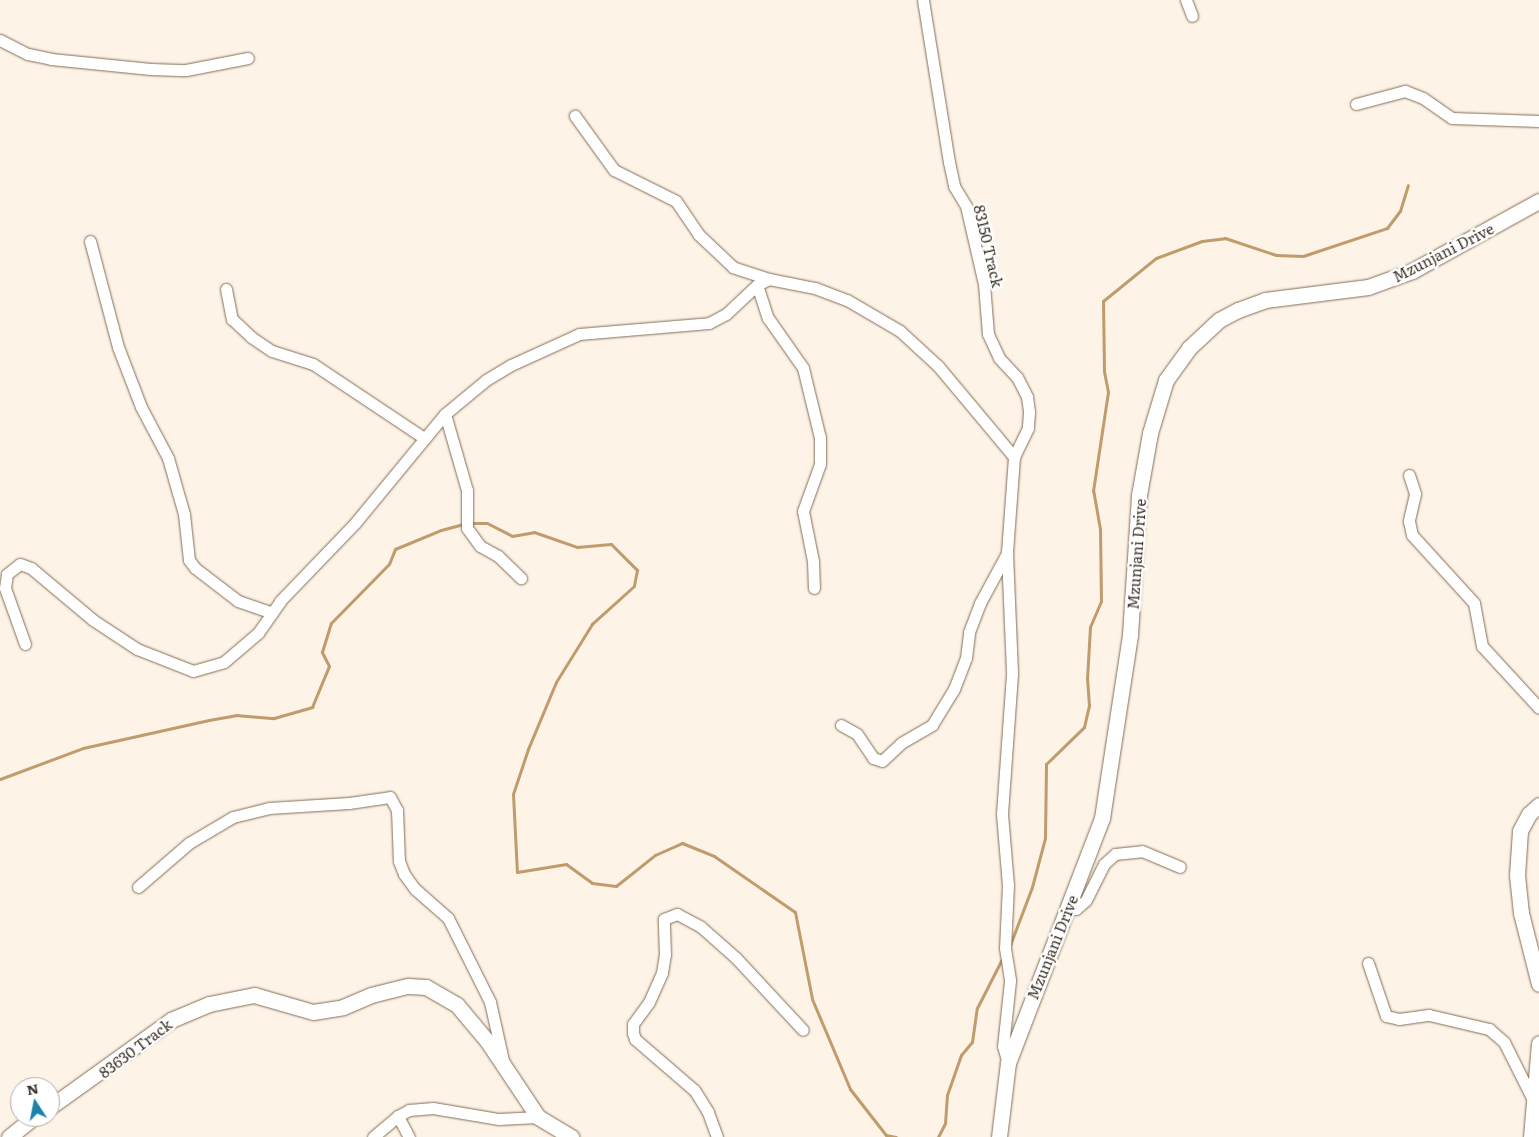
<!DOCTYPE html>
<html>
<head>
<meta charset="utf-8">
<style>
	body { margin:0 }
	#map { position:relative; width:1539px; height:1137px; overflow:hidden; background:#fdf3e7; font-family:Literata,serif }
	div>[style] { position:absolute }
	.stream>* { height:3px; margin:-1.5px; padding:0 1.5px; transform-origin:1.5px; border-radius:1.5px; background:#c09b6c }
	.roads { filter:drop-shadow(0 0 1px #826d53) drop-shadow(0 0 1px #826d53) }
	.street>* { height:11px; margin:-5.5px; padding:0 5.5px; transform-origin:5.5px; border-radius:5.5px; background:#fff }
	.secondary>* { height:15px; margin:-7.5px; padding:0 7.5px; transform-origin:7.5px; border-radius:7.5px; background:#fff }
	span { translate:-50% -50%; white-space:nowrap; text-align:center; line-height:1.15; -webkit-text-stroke:5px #fff; paint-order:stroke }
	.street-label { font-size:15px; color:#3c3227 }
	.north { position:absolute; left:10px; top:1077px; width:50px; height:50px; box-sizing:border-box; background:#fff; border:1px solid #b1ada9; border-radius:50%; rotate:349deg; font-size:14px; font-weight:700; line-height:20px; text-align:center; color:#3c3227 }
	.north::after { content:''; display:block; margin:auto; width:18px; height:22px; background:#1c83ad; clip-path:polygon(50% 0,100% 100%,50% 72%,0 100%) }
</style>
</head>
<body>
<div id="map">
	<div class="stream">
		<i style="left:0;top:779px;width:89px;rotate:-20.5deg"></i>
		<i style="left:83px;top:748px;width:129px;rotate:-12.5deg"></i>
		<i style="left:209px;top:720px;width:27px;rotate:-10deg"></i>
		<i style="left:236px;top:715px;width:38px;rotate:5deg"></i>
		<i style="left:274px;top:718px;width:40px;rotate:-16deg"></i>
		<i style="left:312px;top:707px;width:44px;rotate:-67.5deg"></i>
		<i style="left:329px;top:666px;width:16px;rotate:-117deg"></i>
		<i style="left:322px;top:652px;width:30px;rotate:-73deg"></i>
		<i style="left:331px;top:623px;width:83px;rotate:-45.5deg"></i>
		<i style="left:389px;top:564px;width:16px;rotate:-68deg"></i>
		<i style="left:395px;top:549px;width:50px;rotate:-22.4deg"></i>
		<i style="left:441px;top:530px;width:28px;rotate:-15deg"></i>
		<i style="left:468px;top:523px;width:19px"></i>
		<i style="left:487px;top:523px;width:28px;rotate:27deg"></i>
		<i style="left:512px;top:536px;width:22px;rotate:-10deg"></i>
		<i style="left:534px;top:532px;width:46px;rotate:19.2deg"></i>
		<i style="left:577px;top:547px;width:34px;rotate:-5deg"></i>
		<i style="left:611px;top:544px;width:37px;rotate:45deg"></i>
		<i style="left:637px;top:570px;width:16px;rotate:101deg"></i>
		<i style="left:634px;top:586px;width:57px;rotate:137.9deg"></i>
		<i style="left:592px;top:624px;width:68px;rotate:121.8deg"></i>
		<i style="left:556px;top:682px;width:73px;rotate:112.7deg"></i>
		<i style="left:528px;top:749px;width:47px;rotate:108.4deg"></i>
		<i style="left:513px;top:794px;width:78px;rotate:87.1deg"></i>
		<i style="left:517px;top:872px;width:50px;rotate:-9.3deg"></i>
		<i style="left:566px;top:864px;width:32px;rotate:36deg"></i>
		<i style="left:592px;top:883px;width:24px;rotate:7deg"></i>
		<i style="left:616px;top:886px;width:50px;rotate:-38.5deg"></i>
		<i style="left:655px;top:855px;width:30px;rotate:-24deg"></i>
		<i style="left:682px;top:843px;width:35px;rotate:22deg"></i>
		<i style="left:714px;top:856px;width:98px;rotate:34.7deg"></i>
		<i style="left:795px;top:912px;width:89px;rotate:78.9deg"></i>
		<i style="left:812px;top:999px;width:98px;rotate:67.1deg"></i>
		<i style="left:850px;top:1089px;width:58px;rotate:52deg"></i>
		<i style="left:886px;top:1135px;width:10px;rotate:11deg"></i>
		<i style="left:1010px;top:945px;width:62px;rotate:-69.2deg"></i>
		<i style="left:1032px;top:887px;width:51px;rotate:-75.1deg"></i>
		<i style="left:1045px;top:838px;width:74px;rotate:-89.2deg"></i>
		<i style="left:1046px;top:764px;width:53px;rotate:-44.2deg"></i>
		<i style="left:1084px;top:727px;width:22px;rotate:-77deg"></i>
		<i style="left:1089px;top:706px;width:27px;rotate:-94deg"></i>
		<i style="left:1087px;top:679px;width:52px;rotate:-86.7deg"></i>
		<i style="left:1090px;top:627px;width:28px;rotate:-67deg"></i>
		<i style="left:1101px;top:601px;width:72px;rotate:-90.8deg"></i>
		<i style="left:1100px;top:529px;width:39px;rotate:-100deg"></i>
		<i style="left:1093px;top:491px;width:100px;rotate:-81.4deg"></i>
		<i style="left:1108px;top:392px;width:21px;rotate:-101deg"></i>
		<i style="left:1104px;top:371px;width:70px;rotate:-90.8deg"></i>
		<i style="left:1103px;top:301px;width:68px;rotate:-39.1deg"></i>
		<i style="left:1156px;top:258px;width:49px;rotate:-20.3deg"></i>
		<i style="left:1202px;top:241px;width:23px;rotate:-7deg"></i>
		<i style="left:1225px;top:238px;width:54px;rotate:18.4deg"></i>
		<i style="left:1276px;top:255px;width:27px;rotate:2deg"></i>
		<i style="left:1303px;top:256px;width:89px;rotate:-18.4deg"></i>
		<i style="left:1387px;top:228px;width:21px;rotate:-53deg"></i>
		<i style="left:1400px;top:211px;width:27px;rotate:-73deg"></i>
		<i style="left:938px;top:1137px;width:16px;rotate:-63deg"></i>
		<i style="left:945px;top:1123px;width:28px;rotate:-86deg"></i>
		<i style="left:947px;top:1095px;width:42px;rotate:-70.7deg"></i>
		<i style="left:961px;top:1055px;width:17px;rotate:-50deg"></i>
		<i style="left:972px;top:1042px;width:34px;rotate:-82deg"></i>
		<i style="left:977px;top:1008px;width:57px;rotate:-63deg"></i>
	</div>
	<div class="roads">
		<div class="street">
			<i style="left:923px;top:0;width:164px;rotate:80.9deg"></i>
			<i style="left:949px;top:162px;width:25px;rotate:78deg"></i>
			<i style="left:954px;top:186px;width:23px;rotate:59deg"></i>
			<i style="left:966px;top:206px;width:80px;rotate:77deg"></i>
			<i style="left:984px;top:284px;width:50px;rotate:85.4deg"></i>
			<i style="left:988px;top:334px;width:26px;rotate:65deg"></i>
			<i style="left:999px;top:358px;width:26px;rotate:47deg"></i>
			<i style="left:1017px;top:377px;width:22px;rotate:63deg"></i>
			<i style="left:1027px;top:397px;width:15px;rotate:82deg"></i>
			<i style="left:1029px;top:412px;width:16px;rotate:94deg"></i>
			<i style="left:1028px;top:428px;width:32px;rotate:116deg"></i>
			<i style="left:1014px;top:457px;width:96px;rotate:94.2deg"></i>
			<i style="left:1007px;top:553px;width:121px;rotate:87.6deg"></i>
			<i style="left:1012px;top:674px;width:140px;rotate:94.1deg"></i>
			<i style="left:1002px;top:814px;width:71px;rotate:85.2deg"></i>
			<i style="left:1008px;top:885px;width:63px;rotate:92.7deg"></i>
			<i style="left:1005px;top:948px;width:33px;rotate:81deg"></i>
			<i style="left:1010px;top:981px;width:65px;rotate:96.1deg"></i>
			<i style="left:1003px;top:1046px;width:18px;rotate:74deg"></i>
			<i style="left:1186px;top:0;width:17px;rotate:69deg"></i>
			<i style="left:0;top:40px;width:31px;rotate:27deg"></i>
			<i style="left:28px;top:54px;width:24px;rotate:12deg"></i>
			<i style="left:51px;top:59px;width:100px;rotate:5.7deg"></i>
			<i style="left:151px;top:69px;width:35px;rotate:2deg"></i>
			<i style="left:186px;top:70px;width:63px;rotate:-11deg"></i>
			<i style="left:1356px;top:104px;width:51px;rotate:-14.9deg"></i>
			<i style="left:1405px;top:91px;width:19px;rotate:21deg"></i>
			<i style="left:1423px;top:98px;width:35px;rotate:35deg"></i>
			<i style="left:1452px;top:118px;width:87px;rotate:2deg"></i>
			<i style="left:90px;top:241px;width:110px;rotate:75.2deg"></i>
			<i style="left:118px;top:347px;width:64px;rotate:69deg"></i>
			<i style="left:141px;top:407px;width:58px;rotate:62.1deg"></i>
			<i style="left:168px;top:458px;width:58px;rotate:74.1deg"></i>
			<i style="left:184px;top:514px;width:46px;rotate:83.8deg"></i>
			<i style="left:189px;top:560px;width:10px;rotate:53deg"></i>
			<i style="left:195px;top:568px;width:54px;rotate:37.5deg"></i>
			<i style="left:238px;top:601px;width:36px;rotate:19deg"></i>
			<i style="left:769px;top:279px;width:47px;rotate:11.1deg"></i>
			<i style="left:815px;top:288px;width:34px;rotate:21deg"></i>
			<i style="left:847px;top:300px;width:61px;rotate:30.3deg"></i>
			<i style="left:900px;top:331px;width:52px;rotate:42.6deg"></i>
			<i style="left:938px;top:366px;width:119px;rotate:50.1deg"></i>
			<i style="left:757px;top:285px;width:35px;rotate:72deg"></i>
			<i style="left:768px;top:318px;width:61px;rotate:55deg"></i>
			<i style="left:803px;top:368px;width:72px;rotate:76.3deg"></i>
			<i style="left:820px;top:438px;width:26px;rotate:90deg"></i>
			<i style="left:820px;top:464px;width:50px;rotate:109.9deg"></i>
			<i style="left:803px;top:511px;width:51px;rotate:78.7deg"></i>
			<i style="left:813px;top:561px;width:27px;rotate:88deg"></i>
			<i style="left:226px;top:289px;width:31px;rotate:79deg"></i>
			<i style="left:232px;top:319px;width:26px;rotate:43deg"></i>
			<i style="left:251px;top:337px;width:25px;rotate:34deg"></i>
			<i style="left:272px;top:351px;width:43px;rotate:17.6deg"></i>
			<i style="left:313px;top:364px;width:133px;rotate:33.7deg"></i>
			<i style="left:445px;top:414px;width:79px;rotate:73.9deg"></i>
			<i style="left:467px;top:490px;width:38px;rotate:90deg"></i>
			<i style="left:467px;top:528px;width:22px;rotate:54deg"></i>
			<i style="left:480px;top:546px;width:21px;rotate:29deg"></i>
			<i style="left:498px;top:556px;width:32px;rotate:44deg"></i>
			<i style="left:1409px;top:475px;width:20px;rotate:72deg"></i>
			<i style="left:1415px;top:494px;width:28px;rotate:103deg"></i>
			<i style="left:1409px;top:521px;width:14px;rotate:78deg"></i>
			<i style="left:1412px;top:535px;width:92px;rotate:47.6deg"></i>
			<i style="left:1474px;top:603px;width:44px;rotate:79.5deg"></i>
			<i style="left:1482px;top:646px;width:84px;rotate:47.4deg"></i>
			<i style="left:25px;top:644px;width:59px;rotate:-109.7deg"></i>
			<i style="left:5px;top:588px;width:14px;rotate:-82deg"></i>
			<i style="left:7px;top:574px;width:16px;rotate:-38deg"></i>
			<i style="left:20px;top:564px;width:12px;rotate:20deg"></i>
			<i style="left:31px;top:568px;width:81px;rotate:40deg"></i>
			<i style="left:93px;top:620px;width:53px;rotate:33.4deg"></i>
			<i style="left:137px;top:649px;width:60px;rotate:21.4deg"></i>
			<i style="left:193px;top:671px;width:32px;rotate:-16deg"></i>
			<i style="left:224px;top:662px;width:45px;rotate:-40.5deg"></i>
			<i style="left:258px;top:633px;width:39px;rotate:-55deg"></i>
			<i style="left:280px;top:601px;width:108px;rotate:-46.1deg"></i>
			<i style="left:355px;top:523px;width:141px;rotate:-50.5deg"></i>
			<i style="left:445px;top:414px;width:53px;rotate:-39.7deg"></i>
			<i style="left:486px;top:380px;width:29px;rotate:-31deg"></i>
			<i style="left:511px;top:365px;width:75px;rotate:-24.5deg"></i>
			<i style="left:579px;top:334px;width:130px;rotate:-4.8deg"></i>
			<i style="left:709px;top:323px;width:19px;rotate:-28deg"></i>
			<i style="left:726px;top:314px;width:42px;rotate:-43.1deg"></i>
			<i style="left:757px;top:285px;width:13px;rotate:-27deg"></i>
			<i style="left:769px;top:279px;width:38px;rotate:-162deg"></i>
			<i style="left:733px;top:267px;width:47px;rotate:-136.7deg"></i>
			<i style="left:699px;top:235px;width:41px;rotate:-124.1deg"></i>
			<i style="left:676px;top:201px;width:69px;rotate:-153.4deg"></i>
			<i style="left:614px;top:170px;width:67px;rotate:-125.8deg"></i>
			<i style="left:841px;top:725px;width:18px;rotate:29deg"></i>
			<i style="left:857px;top:734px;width:29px;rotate:56deg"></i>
			<i style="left:873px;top:758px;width:9px;rotate:18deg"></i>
			<i style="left:882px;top:761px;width:26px;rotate:-43deg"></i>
			<i style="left:901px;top:743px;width:36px;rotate:-30deg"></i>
			<i style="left:932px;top:725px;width:42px;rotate:-58.6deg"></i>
			<i style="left:954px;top:689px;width:33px;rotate:-69deg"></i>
			<i style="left:966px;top:658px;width:26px;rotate:-83deg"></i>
			<i style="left:969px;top:632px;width:31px;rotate:-69deg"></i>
			<i style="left:980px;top:603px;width:57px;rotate:-61.6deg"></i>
			<i style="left:138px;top:887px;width:67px;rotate:-40.8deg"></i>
			<i style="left:189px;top:843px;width:51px;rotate:-30.6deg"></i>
			<i style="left:233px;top:817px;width:37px;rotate:-14deg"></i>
			<i style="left:269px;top:808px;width:80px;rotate:-3.6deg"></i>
			<i style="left:349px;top:803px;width:41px;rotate:-8.3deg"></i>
			<i style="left:390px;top:797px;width:15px;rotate:62deg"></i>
			<i style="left:397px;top:810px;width:51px;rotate:87.8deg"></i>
			<i style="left:399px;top:861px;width:14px;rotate:69deg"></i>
			<i style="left:404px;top:874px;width:19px;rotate:54deg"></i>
			<i style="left:415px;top:889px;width:44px;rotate:41.3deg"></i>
			<i style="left:448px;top:918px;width:94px;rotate:63.4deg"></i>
			<i style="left:490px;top:1002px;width:59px;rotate:77.4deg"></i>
			<i style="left:1068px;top:907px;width:8px;rotate:14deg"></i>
			<i style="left:1076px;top:909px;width:13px;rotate:-42deg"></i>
			<i style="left:1086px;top:900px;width:40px;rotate:-63.4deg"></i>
			<i style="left:1104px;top:864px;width:15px;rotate:-42deg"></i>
			<i style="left:1115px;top:854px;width:27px;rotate:-6deg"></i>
			<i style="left:1142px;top:851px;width:41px;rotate:22.8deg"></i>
			<i style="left:1368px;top:963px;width:56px;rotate:71.2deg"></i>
			<i style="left:1386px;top:1016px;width:13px;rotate:13deg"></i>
			<i style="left:1399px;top:1019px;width:30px;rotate:-8deg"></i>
			<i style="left:1429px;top:1015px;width:62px;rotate:13.1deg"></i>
			<i style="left:1489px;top:1029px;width:20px;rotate:41deg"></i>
			<i style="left:1504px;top:1042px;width:67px;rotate:63.4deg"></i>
			<i style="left:373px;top:1137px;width:33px;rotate:-40deg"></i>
			<i style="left:409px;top:1137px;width:24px;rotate:-118deg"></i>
			<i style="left:398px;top:1116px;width:13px;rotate:-29deg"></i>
			<i style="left:409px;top:1110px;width:24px;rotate:-5deg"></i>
			<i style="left:433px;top:1108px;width:67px;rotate:9.5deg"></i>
			<i style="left:499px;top:1119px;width:39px;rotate:-3deg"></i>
			<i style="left:717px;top:1137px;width:27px;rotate:-110deg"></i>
			<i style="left:708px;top:1112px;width:26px;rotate:-122deg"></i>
			<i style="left:694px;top:1090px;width:78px;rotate:-139.2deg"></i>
			<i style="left:635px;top:1039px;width:6px;rotate:-108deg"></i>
			<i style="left:633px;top:1033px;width:9px;rotate:-90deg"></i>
			<i style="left:633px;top:1024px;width:27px;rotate:-54deg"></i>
			<i style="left:649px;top:1002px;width:32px;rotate:-66deg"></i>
			<i style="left:662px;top:973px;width:18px;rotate:-81deg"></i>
			<i style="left:665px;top:955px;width:36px;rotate:-92deg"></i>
			<i style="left:664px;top:919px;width:14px;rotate:-21deg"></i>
			<i style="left:677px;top:914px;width:27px;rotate:28deg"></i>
			<i style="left:701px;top:927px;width:47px;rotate:41.5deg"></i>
			<i style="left:736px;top:958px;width:98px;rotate:47.1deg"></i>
		</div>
		<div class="secondary">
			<i style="left:1539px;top:805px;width:13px;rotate:138deg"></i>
			<i style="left:1529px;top:814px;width:19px;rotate:118deg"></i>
			<i style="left:1520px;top:831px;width:44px;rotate:93.9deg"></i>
			<i style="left:1517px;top:875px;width:38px;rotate:84deg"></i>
			<i style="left:1521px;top:913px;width:73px;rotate:75.8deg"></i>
			<i style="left:50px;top:1107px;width:149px;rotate:-35.7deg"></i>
			<i style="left:171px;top:1020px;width:41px;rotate:-22.8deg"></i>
			<i style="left:209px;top:1004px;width:46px;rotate:-11.3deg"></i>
			<i style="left:254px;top:995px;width:61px;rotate:16.1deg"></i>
			<i style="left:313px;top:1012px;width:30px;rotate:-9deg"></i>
			<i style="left:343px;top:1007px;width:30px;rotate:-23deg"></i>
			<i style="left:371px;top:995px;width:38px;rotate:-14deg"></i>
			<i style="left:408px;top:986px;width:18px;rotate:3deg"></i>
			<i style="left:426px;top:987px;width:36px;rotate:30deg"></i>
			<i style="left:457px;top:1005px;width:48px;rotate:50deg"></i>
			<i style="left:488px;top:1042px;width:90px;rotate:56.3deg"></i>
			<i style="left:538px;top:1117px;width:39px;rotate:31deg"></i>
			<i style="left:9px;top:1137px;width:32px;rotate:-39deg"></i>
			<i style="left:999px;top:1137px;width:75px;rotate:-83.1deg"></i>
			<i style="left:1008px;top:1063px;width:262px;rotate:-69deg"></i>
			<i style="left:1102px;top:818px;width:185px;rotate:-81.3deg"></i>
			<i style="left:1130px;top:635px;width:140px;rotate:-86.3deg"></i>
			<i style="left:1139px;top:495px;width:63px;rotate:-79.9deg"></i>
			<i style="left:1150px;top:433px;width:55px;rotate:-73.2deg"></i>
			<i style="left:1166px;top:380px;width:39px;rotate:-54deg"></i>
			<i style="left:1189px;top:348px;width:41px;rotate:-43deg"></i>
			<i style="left:1219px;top:320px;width:21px;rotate:-28deg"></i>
			<i style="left:1238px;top:310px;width:29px;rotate:-20deg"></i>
			<i style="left:1265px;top:300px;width:104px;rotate:-7.2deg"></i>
			<i style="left:1368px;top:287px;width:47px;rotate:-20deg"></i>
			<i style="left:1412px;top:271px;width:145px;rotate:-28.9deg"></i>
			<i style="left:1531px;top:1137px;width:94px;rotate:-85.1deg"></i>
		</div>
	</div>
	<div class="street-label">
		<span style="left:989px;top:246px;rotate:77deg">83150 Track</span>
		<span style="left:1443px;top:252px;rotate:-27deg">Mzunjani Drive</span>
		<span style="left:1136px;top:554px;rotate:-86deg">Mzunjani Drive</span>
		<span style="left:1052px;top:947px;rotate:-68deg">Mzunjani Drive</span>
		<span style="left:135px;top:1048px;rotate:-37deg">83630 Track</span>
	</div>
	<div class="north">N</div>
</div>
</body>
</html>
